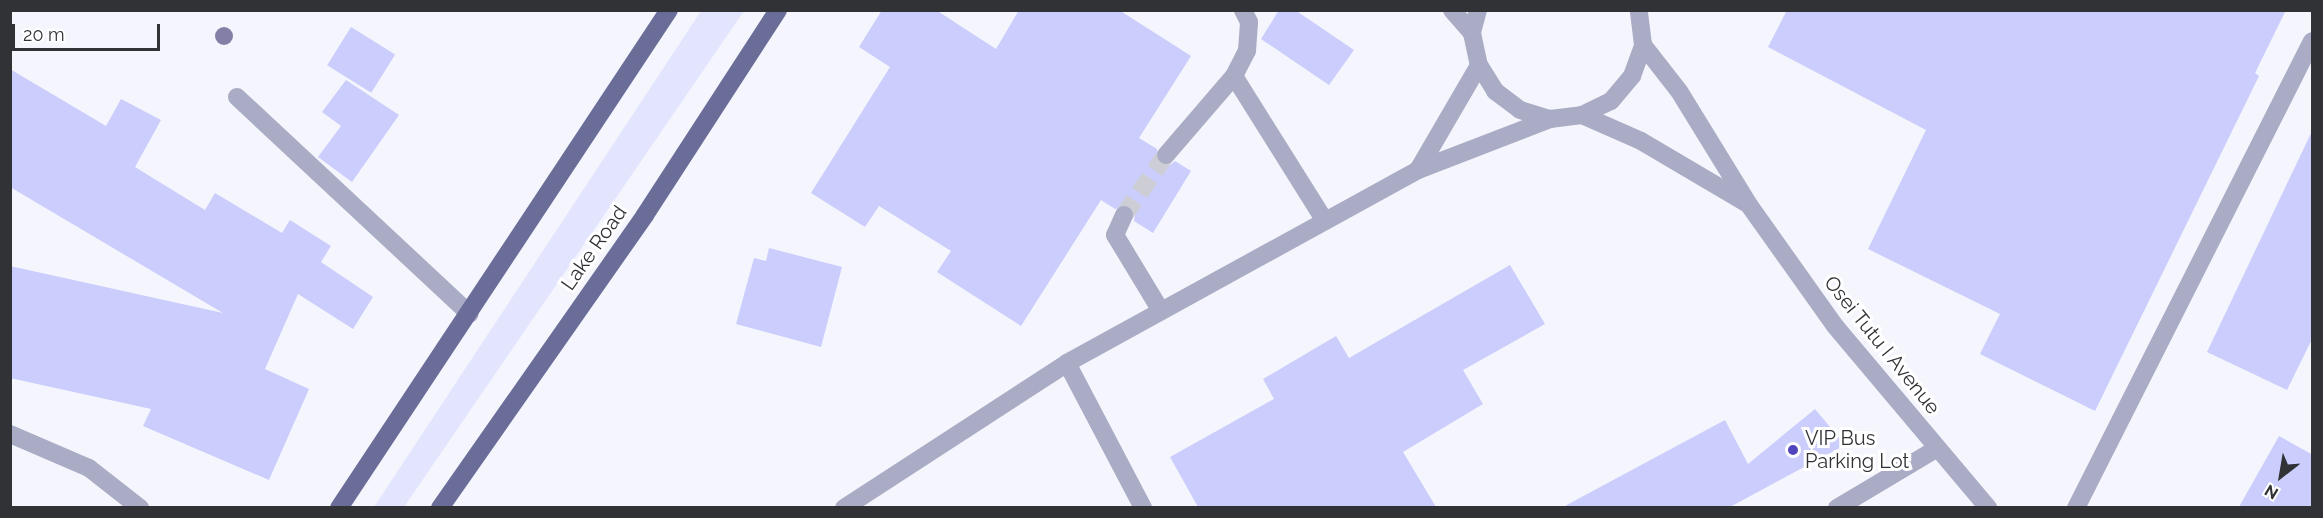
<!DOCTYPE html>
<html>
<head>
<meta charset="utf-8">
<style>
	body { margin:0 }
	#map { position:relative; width:2323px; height:518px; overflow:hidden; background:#f4f5fd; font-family:Raleway,sans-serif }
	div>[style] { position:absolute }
	.green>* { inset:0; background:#e3e5fe }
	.building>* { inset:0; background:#cbcefc; transform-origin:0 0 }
	.minor-tunnel>* { height:18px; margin-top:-9px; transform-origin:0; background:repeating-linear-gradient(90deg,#cdced5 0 18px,transparent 0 27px) }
	.minor>* { height:18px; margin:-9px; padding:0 9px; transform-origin:9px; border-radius:9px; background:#aaacc5 }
	.major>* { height:18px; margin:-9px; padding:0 9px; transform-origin:9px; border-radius:9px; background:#6b6d99 }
	.trees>* { width:18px; height:18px; margin:-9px; border-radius:50%; background:#837fa7 }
	.dots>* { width:16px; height:16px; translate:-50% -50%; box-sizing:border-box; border:3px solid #fff; border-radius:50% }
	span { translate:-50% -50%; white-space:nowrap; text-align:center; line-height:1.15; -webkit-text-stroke:6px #fff; paint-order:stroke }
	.street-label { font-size:20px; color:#313236 }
	.poi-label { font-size:20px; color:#313236 }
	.left { translate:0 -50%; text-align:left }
	.frame { position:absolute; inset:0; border:12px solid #313236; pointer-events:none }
	.north { position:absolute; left:2251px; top:446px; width:60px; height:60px; -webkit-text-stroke:4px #fff; paint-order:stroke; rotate:211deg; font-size:16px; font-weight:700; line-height:24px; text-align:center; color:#313236 }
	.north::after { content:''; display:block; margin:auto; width:21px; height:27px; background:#313236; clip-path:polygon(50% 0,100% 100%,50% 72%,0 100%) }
	.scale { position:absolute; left:12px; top:24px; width:148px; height:27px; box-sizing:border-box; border:3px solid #313236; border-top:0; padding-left:8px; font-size:18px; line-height:21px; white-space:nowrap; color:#313236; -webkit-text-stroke:4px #fff; paint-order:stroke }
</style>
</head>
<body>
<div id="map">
	<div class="green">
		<i style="clip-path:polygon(701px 11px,744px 11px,404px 507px,374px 507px)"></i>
	</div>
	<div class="building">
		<i style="clip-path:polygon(882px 10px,936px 10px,996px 49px,1019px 10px,1119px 10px,1191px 56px,1139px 138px,1157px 149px,1159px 164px,1169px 166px,1175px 161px,1191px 171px,1153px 233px,1134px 221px,1135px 213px,1129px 205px,1115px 209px,1101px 200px,1021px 326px,937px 272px,951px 251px,879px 206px,865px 227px,811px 193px,890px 67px,859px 47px)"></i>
		<i style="clip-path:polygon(1279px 10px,1295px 10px,1354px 50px,1329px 85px,1261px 39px)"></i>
		<i style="clip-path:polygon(1787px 10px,2286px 10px,2255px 73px,2259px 76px,2095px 411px,1980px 354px,2000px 314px,1868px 249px,1926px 130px,1768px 47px)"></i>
		<i style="left:351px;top:27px;width:52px;height:45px;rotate:32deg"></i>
		<i style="clip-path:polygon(10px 69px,106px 126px,121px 99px,161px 120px,135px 167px,205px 210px,215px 193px,282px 233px,290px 220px,331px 246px,321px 262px,373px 297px,353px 329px,298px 294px,265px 369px,309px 389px,269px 480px,143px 426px,151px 409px,10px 378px,10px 266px,223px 313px,10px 187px)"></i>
		<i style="clip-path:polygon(346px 80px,399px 115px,352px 182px,318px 157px,341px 126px,322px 112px)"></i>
		<i style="clip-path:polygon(2313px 129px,2313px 337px,2287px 390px,2207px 352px)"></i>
		<i style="clip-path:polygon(769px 248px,842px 267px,821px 347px,736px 324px,754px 258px,766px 261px)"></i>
		<i style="clip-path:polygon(1510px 265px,1545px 324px,1463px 370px,1483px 404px,1403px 452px,1436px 507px,1198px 507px,1170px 457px,1274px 399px,1263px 379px,1336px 336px,1349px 358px)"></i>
		<i style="clip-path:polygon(1815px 409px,1845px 445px,1730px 507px,1563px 507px,1725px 420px,1748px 464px)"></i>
		<i style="clip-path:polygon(2279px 436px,2313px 455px,2313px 507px,2239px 507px)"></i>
	</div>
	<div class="minor-tunnel">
		<i style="left:1124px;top:215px;width:73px;rotate:-55deg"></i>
	</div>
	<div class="minor">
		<i style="left:1452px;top:10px;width:30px;rotate:49deg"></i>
		<i style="left:1478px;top:10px;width:24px;rotate:105deg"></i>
		<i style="left:1472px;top:33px;width:33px;rotate:78deg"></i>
		<i style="left:1479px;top:65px;width:31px;rotate:58deg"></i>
		<i style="left:1495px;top:91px;width:31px;rotate:37deg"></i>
		<i style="left:1520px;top:110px;width:31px;rotate:17deg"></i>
		<i style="left:1550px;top:119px;width:32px;rotate:-7deg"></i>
		<i style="left:1582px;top:115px;width:32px;rotate:-26deg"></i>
		<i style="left:1611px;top:101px;width:33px;rotate:-50deg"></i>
		<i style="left:1632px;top:76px;width:33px;rotate:-70deg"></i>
		<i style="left:1643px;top:45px;width:35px;rotate:-97deg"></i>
		<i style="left:1643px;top:45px;width:58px;rotate:52deg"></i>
		<i style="left:1679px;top:91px;width:134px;rotate:58.4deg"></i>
		<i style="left:1749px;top:205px;width:148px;rotate:54.6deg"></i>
		<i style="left:1835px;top:326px;width:238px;rotate:49.9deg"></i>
		<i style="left:1234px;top:76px;width:171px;rotate:57.9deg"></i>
		<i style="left:237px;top:97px;width:318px;rotate:43deg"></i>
		<i style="left:1582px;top:115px;width:64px;rotate:23.8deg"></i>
		<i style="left:1641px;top:141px;width:124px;rotate:30.5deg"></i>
		<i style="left:1166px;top:155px;width:104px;rotate:-49.3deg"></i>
		<i style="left:1234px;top:76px;width:28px;rotate:-63deg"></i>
		<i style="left:1247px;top:51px;width:29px;rotate:-86deg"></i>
		<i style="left:1249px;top:22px;width:13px;rotate:-117deg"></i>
		<i style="left:1418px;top:170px;width:121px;rotate:-59.8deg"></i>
		<i style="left:1124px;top:215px;width:22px;rotate:114deg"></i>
		<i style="left:1115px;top:235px;width:89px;rotate:58.8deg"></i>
		<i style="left:1067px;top:363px;width:164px;rotate:62.3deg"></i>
		<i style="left:10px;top:434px;width:86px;rotate:23.3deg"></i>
		<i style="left:89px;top:468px;width:65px;rotate:38.1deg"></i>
		<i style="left:844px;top:508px;width:266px;rotate:-33deg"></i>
		<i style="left:1067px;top:363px;width:401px;rotate:-28.8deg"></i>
		<i style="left:1418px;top:170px;width:142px;rotate:-21.1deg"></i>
		<i style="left:1837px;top:508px;width:115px;rotate:-30.8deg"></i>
		<i style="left:2076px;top:508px;width:523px;rotate:-63.19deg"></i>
	</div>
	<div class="major">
		<i style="left:339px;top:508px;width:597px;rotate:-56.47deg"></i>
		<i style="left:440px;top:508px;width:358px;rotate:-55deg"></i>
		<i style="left:645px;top:215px;width:244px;rotate:-57deg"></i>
	</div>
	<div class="trees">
		<i style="left:224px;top:36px"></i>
	</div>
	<div class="dots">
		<i style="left:1793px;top:450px;background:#5145bd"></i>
	</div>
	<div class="street-label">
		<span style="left:594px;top:248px;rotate:-55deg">Lake Road</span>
		<span style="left:1882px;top:345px;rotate:51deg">Osei Tutu I Avenue</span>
	</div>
	<div class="poi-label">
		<span class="left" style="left:1805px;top:450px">VIP Bus<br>Parking Lot</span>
	</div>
	<div class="frame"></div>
	<div class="north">N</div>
	<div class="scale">20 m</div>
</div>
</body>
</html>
